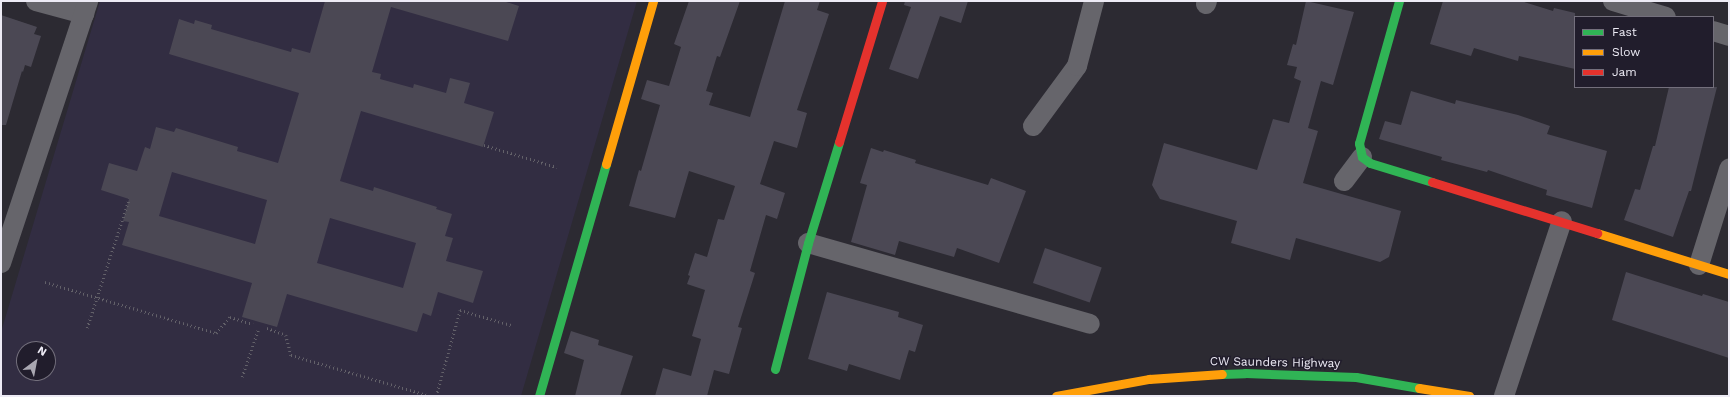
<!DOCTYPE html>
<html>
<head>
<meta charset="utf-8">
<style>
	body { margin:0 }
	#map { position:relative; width:1730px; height:397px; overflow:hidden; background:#2c2a32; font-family:"Work Sans",sans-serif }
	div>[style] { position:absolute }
	.built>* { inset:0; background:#322d42 }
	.building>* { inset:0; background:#4b4854; transform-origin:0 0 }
	.path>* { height:2.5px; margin-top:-1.25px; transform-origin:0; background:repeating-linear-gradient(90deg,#636169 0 1px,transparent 0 4px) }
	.street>* { height:20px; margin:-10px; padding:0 10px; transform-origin:10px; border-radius:10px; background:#66656b }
	.fast>* { height:9px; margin:-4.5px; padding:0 4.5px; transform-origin:4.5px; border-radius:4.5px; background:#30b455 }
	.slow>* { height:9px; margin:-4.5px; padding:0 4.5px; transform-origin:4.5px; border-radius:4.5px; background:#ff9f0a }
	.jam>* { height:9px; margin:-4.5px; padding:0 4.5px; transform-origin:4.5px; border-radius:4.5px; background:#e5322d }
	span { translate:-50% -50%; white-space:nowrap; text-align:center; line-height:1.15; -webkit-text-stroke:3px #211d2c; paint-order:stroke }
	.street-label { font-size:12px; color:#edebf5 }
	.frame { position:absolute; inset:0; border:2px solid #edebf5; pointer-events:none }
	.legend { position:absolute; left:1574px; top:16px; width:140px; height:72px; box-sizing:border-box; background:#211d2c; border:1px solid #736f7c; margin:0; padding:5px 7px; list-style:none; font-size:12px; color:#edebf5 }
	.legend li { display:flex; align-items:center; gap:8px; height:20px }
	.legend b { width:20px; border:1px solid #736f7c }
	.north { position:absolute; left:16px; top:341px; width:40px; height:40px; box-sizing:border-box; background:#211d2c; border:1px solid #736f7c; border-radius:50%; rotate:32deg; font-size:11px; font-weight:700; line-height:16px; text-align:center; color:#edebf5 }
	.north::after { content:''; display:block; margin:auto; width:14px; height:18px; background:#a9a7b1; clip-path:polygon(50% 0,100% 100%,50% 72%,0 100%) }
</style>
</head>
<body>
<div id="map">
	<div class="built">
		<i style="clip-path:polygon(evenodd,100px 1px,637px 1px,521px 396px,1px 396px,1px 332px,100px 1px,24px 349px,48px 349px,48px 373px,24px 373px,24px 349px)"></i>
	</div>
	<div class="building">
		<i style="clip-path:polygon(evenodd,325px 1px,503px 1px,519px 6px,508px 41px,391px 7px,372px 72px,381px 74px,380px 79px,413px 88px,414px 84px,446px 93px,450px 78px,470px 83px,464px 103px,494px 112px,483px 147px,361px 111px,340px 181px,373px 191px,374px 187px,437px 207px,436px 209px,452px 214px,445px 236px,453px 238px,446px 261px,483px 271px,473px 303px,438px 292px,431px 316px,423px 313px,417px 332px,287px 294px,277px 327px,242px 317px,252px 283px,122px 245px,129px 222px,123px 221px,129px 199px,101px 190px,109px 163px,137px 171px,145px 147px,150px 149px,156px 127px,174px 132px,176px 128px,238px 147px,237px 151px,278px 163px,299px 93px,169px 54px,179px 19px,194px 24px,195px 20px,212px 25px,211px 29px,291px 52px,292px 48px,310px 53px,325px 1px,172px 172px,267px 200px,255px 244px,159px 216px,172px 172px,325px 1px,330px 218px,416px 243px,403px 288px,317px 263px,330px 218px)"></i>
		<i style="clip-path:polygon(689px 1px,740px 1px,720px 57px,717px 56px,706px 91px,713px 93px,709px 105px,750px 117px,785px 1px,820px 1px,817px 10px,829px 14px,797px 110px,807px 113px,797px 148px,774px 141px,760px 184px,785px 193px,777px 219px,766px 215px,750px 271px,755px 273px,738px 327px,742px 328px,729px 374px,714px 370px,707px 396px,655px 396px,663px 368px,691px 376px,701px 339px,692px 336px,705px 290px,687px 284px,690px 276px,688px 275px,695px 253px,707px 257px,718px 219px,724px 220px,735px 186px,689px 171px,675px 218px,629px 206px,639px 170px,641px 171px,660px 105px,641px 99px,647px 80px,669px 86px,681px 47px,674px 44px)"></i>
		<i style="clip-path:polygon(905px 1px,968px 1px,961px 23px,940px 16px,918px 79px,889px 69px,911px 7px,904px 5px)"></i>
		<i style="clip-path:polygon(1306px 1px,1354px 12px,1333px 85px,1321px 81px,1308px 128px,1318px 131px,1303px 183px,1401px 211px,1389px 257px,1380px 262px,1296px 238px,1290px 260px,1231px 243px,1237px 221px,1160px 199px,1152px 185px,1164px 143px,1257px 170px,1273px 119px,1289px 123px,1301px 81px,1294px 78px,1297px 67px,1287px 65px,1293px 44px,1296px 45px)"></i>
		<i style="clip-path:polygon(1443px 1px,1521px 1px,1553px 11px,1554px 8px,1575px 13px,1575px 69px,1519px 56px,1518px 61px,1474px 48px,1471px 56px,1430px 44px)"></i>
		<i style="clip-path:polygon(1px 15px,37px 27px,34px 34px,41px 36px,31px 67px,25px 65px,23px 72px,22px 71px,6px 125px,1px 125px)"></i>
		<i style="clip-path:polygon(1669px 87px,1717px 87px,1691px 191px,1689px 191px,1673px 237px,1624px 220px,1635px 189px,1640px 190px,1653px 146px,1655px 146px)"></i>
		<i style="clip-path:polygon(1411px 91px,1455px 104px,1456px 100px,1518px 115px,1550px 126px,1547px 134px,1607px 151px,1592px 208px,1546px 195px,1547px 190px,1488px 170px,1487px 172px,1441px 160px,1442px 157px,1379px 139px,1385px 121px,1401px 125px)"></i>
		<i style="clip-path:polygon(871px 148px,883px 152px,884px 150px,916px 160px,915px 163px,988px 185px,991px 178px,1026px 191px,999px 263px,957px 248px,954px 257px,899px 241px,895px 255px,851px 242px,867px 185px,860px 183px)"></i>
		<i style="left:1045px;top:248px;width:60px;height:37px;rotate:19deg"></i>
		<i style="clip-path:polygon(1626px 272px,1702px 296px,1703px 294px,1729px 302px,1729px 358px,1612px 320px)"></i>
		<i style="clip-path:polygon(827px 292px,899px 312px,898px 317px,923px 325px,915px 352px,909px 350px,900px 380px,849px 364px,847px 371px,808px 359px)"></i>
		<i style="clip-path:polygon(571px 331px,599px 340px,598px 345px,633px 356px,620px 396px,575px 396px,584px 360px,564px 353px)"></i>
	</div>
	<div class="path">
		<i style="left:484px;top:145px;width:76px;rotate:16.8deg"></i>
		<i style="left:45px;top:282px;width:178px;rotate:16.6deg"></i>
		<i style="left:216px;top:333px;width:21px;rotate:-49deg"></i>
		<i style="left:230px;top:317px;width:24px;rotate:17deg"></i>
		<i style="left:87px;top:328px;width:136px;rotate:-72deg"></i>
		<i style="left:267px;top:328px;width:20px;rotate:20deg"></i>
		<i style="left:286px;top:335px;width:21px;rotate:76deg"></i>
		<i style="left:291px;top:355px;width:145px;rotate:16.4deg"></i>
		<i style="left:242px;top:377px;width:50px;rotate:-71.2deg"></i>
		<i style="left:436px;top:396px;width:89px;rotate:-74.4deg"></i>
		<i style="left:460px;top:310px;width:53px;rotate:16.4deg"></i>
	</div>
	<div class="street">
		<i style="left:36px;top:1px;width:50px;rotate:15.2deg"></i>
		<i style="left:1613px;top:1px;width:55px;rotate:16.8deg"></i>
		<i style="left:1206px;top:4px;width:3px;rotate:-72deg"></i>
		<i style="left:1713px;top:31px;width:17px;rotate:17deg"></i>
		<i style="left:1033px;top:126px;width:74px;rotate:-53.7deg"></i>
		<i style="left:1077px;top:66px;width:67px;rotate:-75.3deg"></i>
		<i style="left:1344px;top:181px;width:30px;rotate:-53deg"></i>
		<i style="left:808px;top:243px;width:293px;rotate:16deg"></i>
		<i style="left:1px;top:263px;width:276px;rotate:-71.6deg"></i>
		<i style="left:1699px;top:265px;width:101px;rotate:-72.6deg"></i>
		<i style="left:1504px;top:396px;width:184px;rotate:-71.7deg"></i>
	</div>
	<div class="fast">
		<i style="left:1399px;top:1px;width:148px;rotate:105.7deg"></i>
		<i style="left:1359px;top:143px;width:14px;rotate:78deg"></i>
		<i style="left:1362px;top:157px;width:10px;rotate:37deg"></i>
		<i style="left:1370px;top:163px;width:65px;rotate:17deg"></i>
		<i style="left:775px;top:369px;width:130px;rotate:-75.3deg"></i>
		<i style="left:808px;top:243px;width:106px;rotate:-72.9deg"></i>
		<i style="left:1222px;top:374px;width:23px;rotate:-2deg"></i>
		<i style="left:1245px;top:373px;width:111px;rotate:2.1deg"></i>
		<i style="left:1356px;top:377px;width:64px;rotate:9.9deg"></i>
		<i style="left:539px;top:396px;width:241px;rotate:-73.9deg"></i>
	</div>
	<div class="slow">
		<i style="left:606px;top:164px;width:170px;rotate:-73.9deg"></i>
		<i style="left:1597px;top:233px;width:138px;rotate:17.3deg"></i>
		<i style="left:1419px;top:388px;width:51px;rotate:9.1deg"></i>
		<i style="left:1056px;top:396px;width:95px;rotate:-10.4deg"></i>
		<i style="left:1149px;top:379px;width:73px;rotate:-3.9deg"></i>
	</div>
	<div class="jam">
		<i style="left:839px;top:142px;width:147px;rotate:-73deg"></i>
		<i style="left:1432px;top:182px;width:173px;rotate:17.2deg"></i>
	</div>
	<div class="street-label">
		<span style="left:1275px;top:363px;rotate:1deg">CW Saunders Highway</span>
	</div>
	<div class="frame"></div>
	<ul class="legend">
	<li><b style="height:5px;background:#30b455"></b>Fast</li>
	<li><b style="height:5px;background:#ff9f0a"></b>Slow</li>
	<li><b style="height:5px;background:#e5322d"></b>Jam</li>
	</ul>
	<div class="north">N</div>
</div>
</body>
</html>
